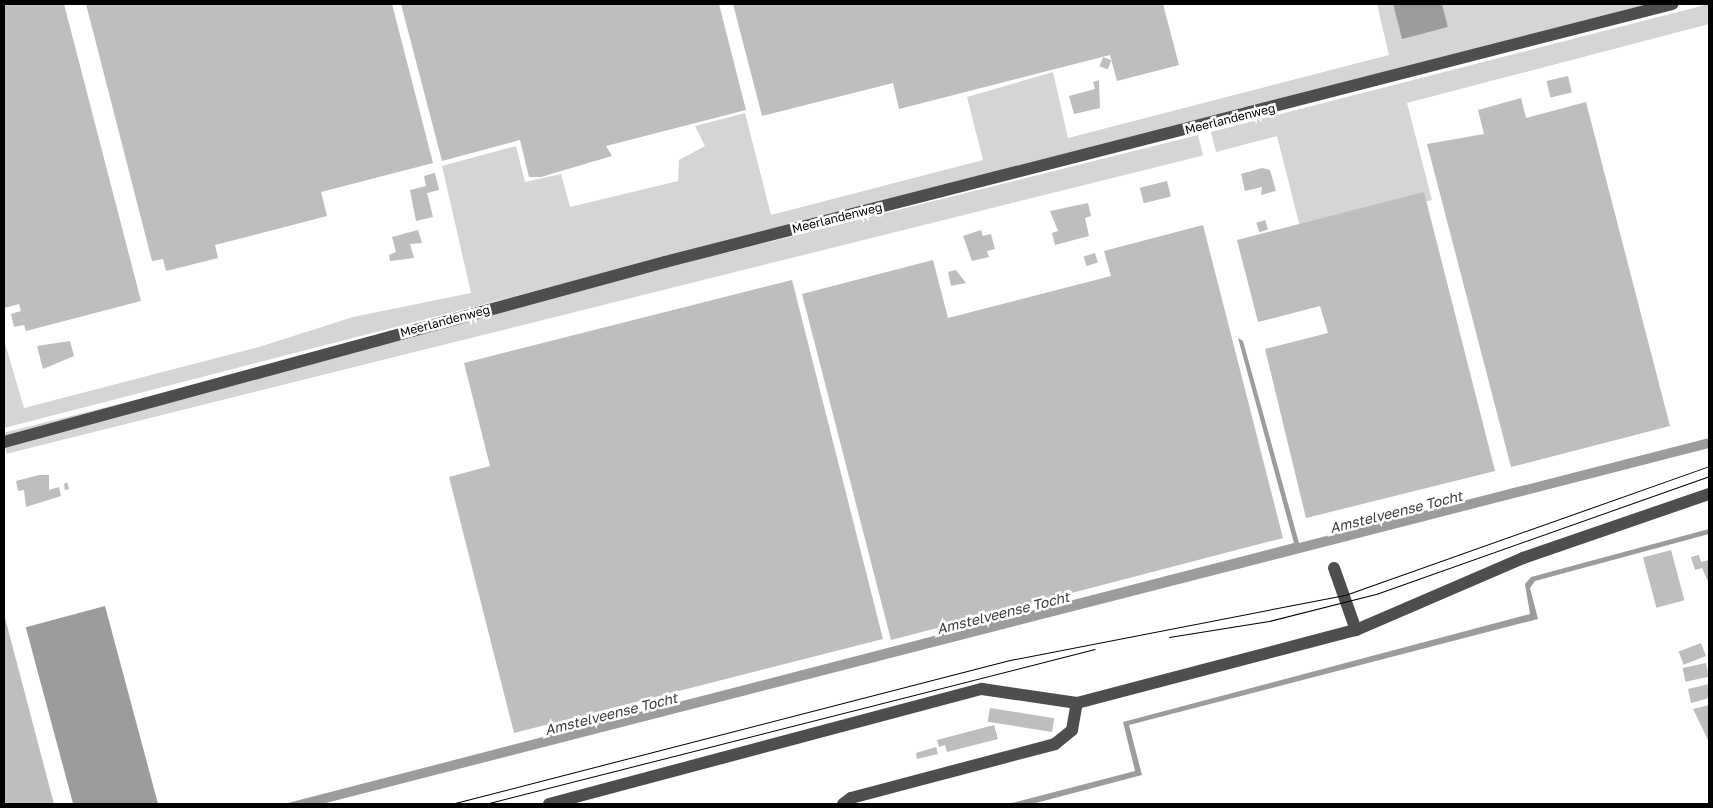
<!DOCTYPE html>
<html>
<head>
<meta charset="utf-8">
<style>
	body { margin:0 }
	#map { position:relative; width:1713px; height:808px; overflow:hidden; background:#fff; font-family:"Golos Text",sans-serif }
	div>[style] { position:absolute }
	.green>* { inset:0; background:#d5d5d5; transform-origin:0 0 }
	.water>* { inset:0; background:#9c9c9c; transform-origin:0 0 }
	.building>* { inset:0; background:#bebebe; transform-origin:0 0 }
	.minor>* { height:12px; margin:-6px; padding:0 6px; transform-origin:6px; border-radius:6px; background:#4e4e4e }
	.tram>* { height:1px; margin:-0.5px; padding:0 0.5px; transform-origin:0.5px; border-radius:0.5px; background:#000 }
	span { translate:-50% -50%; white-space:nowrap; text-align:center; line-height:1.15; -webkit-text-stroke:5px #fff; paint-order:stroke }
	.street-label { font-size:12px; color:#000 }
	.water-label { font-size:14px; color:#3d3d3d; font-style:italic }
	.frame { position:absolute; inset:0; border:5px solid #000; pointer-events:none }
</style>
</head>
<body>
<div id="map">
	<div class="green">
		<i style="clip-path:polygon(1377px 4px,1393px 4px,1402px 38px,1448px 27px,1442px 4px,1648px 4px,4px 428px,4px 340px,24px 408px,259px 347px,353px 317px,471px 293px,442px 166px,516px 146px,525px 182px,561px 174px,570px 207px,678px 181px,679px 160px,705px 146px,695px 126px,745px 113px,771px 215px,983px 160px,967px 97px,1053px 72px,1068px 138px,1389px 55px)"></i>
		<i style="clip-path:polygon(1709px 4px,1709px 24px,1407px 103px,1432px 200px,1301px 231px,1277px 136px,1216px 152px,1211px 132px)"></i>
		<i style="left:1198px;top:135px;width:21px;height:1233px;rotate:76deg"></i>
	</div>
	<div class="water">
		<i style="clip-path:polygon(1393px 4px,1442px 4px,1448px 27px,1402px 39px)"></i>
		<i style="clip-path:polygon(1238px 338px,1243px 341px,1299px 543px,1709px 438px,1709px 448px,322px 804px,284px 804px,1294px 543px)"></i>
		<i style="clip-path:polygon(1709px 529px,1709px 534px,1535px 581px,1530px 588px,1538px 619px,1129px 725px,1142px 775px,1032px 804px,1008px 804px,1135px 771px,1123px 722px,1530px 614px,1525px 584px,1531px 577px)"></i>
		<i style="left:105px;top:606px;width:205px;height:82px;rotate:75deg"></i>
	</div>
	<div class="building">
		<i style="clip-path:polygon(4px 4px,64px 4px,141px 301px,26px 331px,24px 325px,14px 327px,11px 314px,21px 311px,19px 304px,4px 308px)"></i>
		<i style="clip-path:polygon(86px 4px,392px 4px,433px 163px,321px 192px,327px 216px,215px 245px,218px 258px,166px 271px,163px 259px,152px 261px)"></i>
		<i style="clip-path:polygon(401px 4px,719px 4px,746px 110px,606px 146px,612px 156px,541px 177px,529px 177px,520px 140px,442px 161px)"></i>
		<i style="clip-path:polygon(733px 4px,1163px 4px,1179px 65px,1117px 81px,1110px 55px,899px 109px,893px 83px,762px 116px)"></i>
		<i style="left:1103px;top:57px;width:9px;height:10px;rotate:21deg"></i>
		<i style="left:1568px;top:76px;width:17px;height:22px;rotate:77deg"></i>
		<i style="clip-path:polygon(1099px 80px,1100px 108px,1074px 114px,1069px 96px,1095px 89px,1093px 82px)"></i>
		<i style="clip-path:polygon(1521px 98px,1526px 118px,1586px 102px,1670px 426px,1511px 467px,1427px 144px,1484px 134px,1478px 110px)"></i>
		<i style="clip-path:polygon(1262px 168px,1270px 170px,1276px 191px,1261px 195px,1262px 187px,1245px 191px,1241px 174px)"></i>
		<i style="clip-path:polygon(435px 173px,439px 190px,427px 193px,433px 217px,416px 221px,410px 190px,426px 186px,424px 176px)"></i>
		<i style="left:1167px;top:181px;width:16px;height:28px;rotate:76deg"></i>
		<i style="clip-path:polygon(1424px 192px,1495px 471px,1306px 518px,1265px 349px,1328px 333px,1320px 306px,1258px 322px,1237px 240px)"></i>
		<i style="clip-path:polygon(1088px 203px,1091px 216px,1085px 218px,1089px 236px,1055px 245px,1052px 233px,1058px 231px,1050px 211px)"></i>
		<i style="left:1265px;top:220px;width:10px;height:9px;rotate:73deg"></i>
		<i style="clip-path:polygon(1203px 225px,1283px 538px,891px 640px,802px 294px,933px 260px,948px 318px,1111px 276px,1104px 251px)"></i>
		<i style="clip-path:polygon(418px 230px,422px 243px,410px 244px,414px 258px,390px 261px,389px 255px,396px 252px,392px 237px)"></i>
		<i style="clip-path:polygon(981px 230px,983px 236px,991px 234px,995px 249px,987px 251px,989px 257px,972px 261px,963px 236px)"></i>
		<i style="left:1095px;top:253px;width:10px;height:12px;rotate:73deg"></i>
		<i style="clip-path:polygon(956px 270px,966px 283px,951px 286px,948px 272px)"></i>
		<i style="clip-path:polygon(792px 280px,883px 639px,514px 733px,449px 477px,490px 466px,464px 363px)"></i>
		<i style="clip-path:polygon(70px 341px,74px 356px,43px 369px,37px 346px)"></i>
		<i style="clip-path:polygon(39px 475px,49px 475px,49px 490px,59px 487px,61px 496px,26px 507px,24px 490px,18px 491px,16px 481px)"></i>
		<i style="clip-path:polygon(67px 482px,69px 489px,65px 490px,64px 484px)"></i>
		<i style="left:1671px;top:550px;width:52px;height:29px;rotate:75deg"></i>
		<i style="clip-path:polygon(1699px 555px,1701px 562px,1709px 560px,1709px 584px,1702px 568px,1695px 570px,1691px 557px)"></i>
		<i style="clip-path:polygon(4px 614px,54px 804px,4px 804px)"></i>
		<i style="left:1701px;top:643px;width:14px;height:24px;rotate:69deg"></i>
		<i style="left:1706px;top:663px;width:14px;height:24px;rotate:78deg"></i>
		<i style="clip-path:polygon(1709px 684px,1709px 698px,1691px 703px,1688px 689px)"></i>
		<i style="clip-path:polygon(1709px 705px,1709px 742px,1693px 709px)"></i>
		<i style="left:990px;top:708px;width:65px;height:14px;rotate:9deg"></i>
		<i style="clip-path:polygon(994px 725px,998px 739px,947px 752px,945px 745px,939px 747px,937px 740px)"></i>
		<i style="clip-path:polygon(936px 747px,938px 754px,917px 759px,916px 753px)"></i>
	</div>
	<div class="minor">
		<i style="left:4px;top:442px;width:685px;rotate:-15.23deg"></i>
		<i style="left:665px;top:262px;width:1040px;rotate:-14.37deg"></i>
		<i style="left:1334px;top:568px;width:66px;rotate:70.5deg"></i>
		<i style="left:549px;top:804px;width:448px;rotate:-14.9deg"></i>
		<i style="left:982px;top:689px;width:96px;rotate:8.4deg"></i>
		<i style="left:1077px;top:703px;width:288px;rotate:-14.7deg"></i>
		<i style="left:1356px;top:630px;width:182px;rotate:-23.3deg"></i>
		<i style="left:1523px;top:558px;width:197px;rotate:-19deg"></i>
		<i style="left:843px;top:804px;width:10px;rotate:-37deg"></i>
		<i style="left:851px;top:798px;width:211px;rotate:-14.8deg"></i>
		<i style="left:1055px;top:744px;width:22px;rotate:-39deg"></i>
		<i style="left:1072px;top:730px;width:27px;rotate:-80deg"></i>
	</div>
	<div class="tram">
		<i style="left:1169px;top:637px;width:101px;rotate:-9.1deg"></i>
		<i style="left:1269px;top:621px;width:110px;rotate:-14.2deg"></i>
		<i style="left:1376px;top:594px;width:353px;rotate:-19.5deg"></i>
		<i style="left:451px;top:804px;width:577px;rotate:-14.45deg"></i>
		<i style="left:1010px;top:660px;width:341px;rotate:-11deg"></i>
		<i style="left:1345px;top:595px;width:386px;rotate:-19.5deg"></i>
		<i style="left:485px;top:804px;width:629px;rotate:-14.26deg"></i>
	</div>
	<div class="street-label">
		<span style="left:1230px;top:119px;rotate:-14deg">Meerlandenweg</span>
		<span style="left:837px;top:218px;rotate:-14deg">Meerlandenweg</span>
		<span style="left:445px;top:321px;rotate:-15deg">Meerlandenweg</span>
	</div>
	<div class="water-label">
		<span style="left:1396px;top:512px;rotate:-14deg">Amstelveense Tocht</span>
		<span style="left:1003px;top:613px;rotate:-14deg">Amstelveense Tocht</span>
		<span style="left:611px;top:714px;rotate:-14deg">Amstelveense Tocht</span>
	</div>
	<div class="frame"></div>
</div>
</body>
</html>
